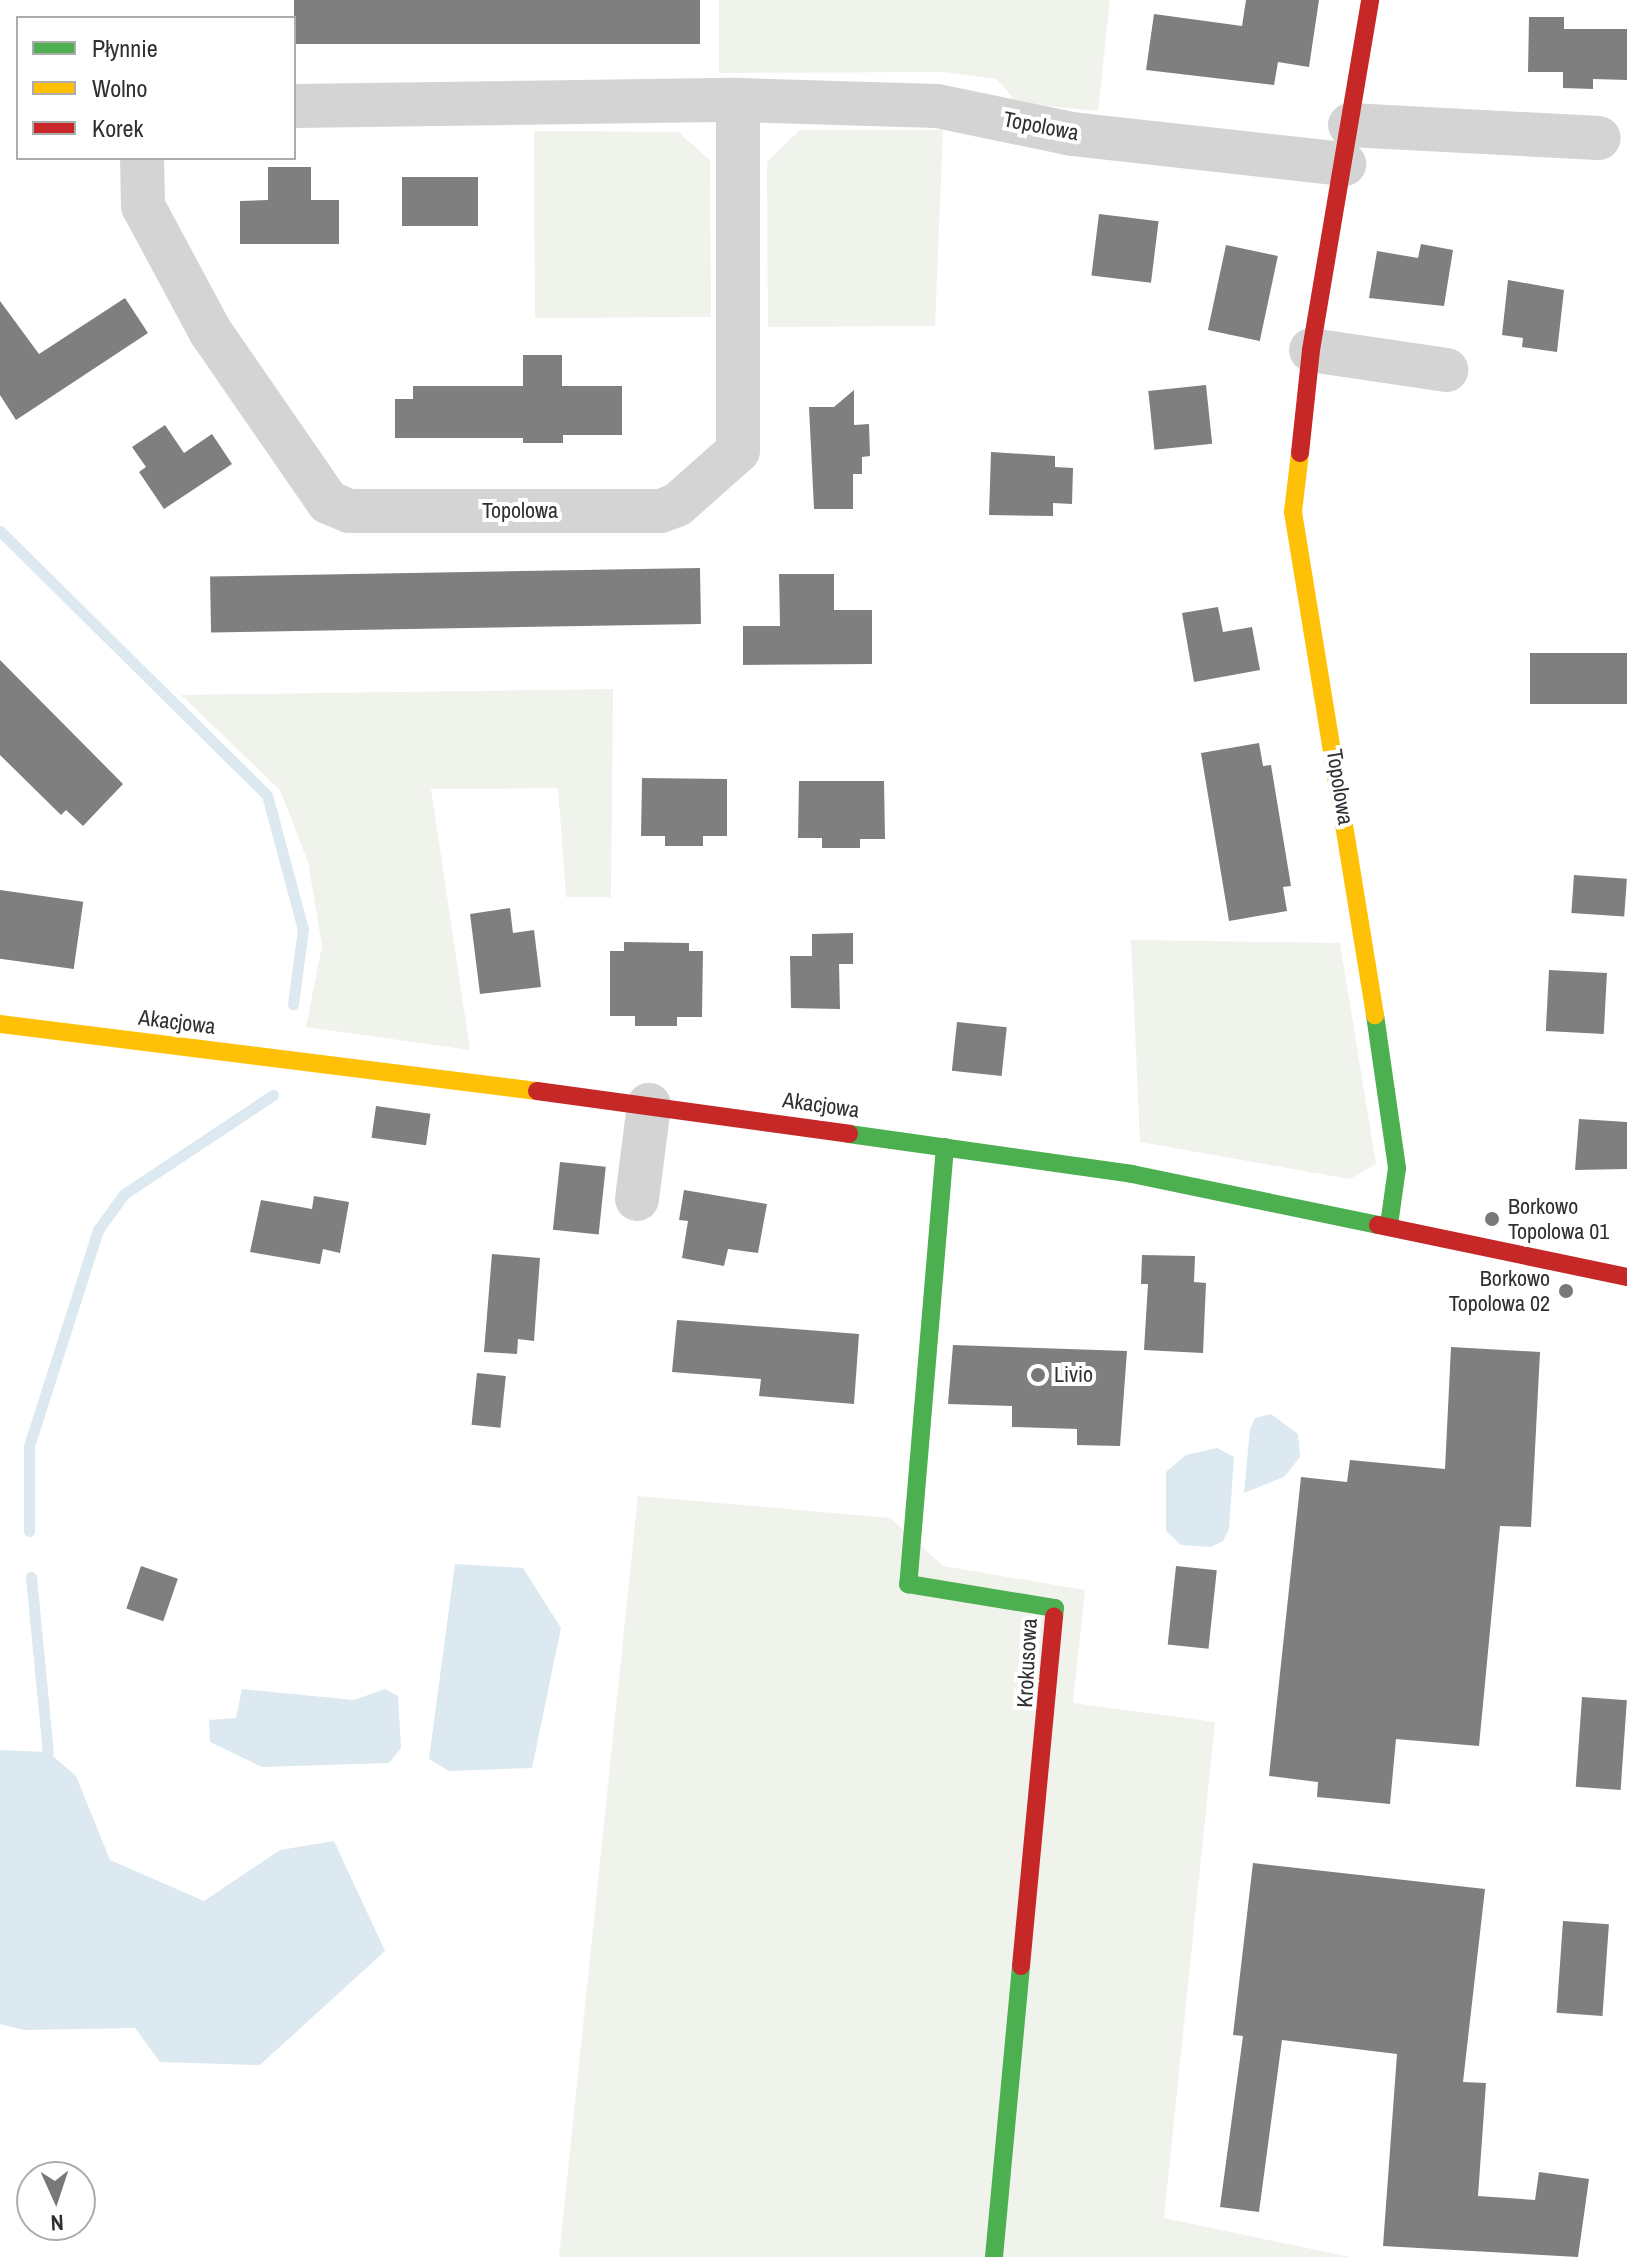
<!DOCTYPE html>
<html>
<head>
<meta charset="utf-8">
<style>
	body { margin:0 }
	#map { position:relative; width:1627px; height:2257px; overflow:hidden; background:#fff; font-family:"Archivo Narrow",sans-serif }
	div>[style] { position:absolute }
	.green>* { inset:0; background:#f0f2ec }
	.water>* { inset:0; background:#dce9f0 }
	.stream>* { height:11px; margin:-5.5px; padding:0 5.5px; transform-origin:5.5px; border-radius:5.5px; background:#dce9f0 }
	.building>* { inset:0; background:#7f7f7f; transform-origin:0 0 }
	.street>* { height:44px; margin:-22px; padding:0 22px; transform-origin:22px; border-radius:22px; background:#d4d4d4 }
	.fast>* { height:18px; margin:-9px; padding:0 9px; transform-origin:9px; border-radius:9px; background:#4caf50 }
	.slow>* { height:18px; margin:-9px; padding:0 9px; transform-origin:9px; border-radius:9px; background:#ffc107 }
	.jam>* { height:18px; margin:-9px; padding:0 9px; transform-origin:9px; border-radius:9px; background:#c62828 }
	.dots>* { width:22px; height:22px; translate:-50% -50%; box-sizing:border-box; border:4px solid #fff; border-radius:50% }
	span { translate:-50% -50%; white-space:nowrap; text-align:center; line-height:1.15; -webkit-text-stroke:8px #fff; paint-order:stroke }
	.street-label { font-size:22px; color:#303030 }
	.poi-label { font-size:22px; color:#303030 }
	.left { translate:0 -50%; text-align:left }
	.right { translate:-100% -50%; text-align:right }
	.legend { position:absolute; left:16px; top:16px; width:280px; height:144px; box-sizing:border-box; background:#fff; border:2px solid #acacac; margin:0; padding:10px 14px; list-style:none; font-size:24px; color:#303030 }
	.legend li { display:flex; align-items:center; gap:16px; height:40px }
	.legend b { width:40px; border:2px solid #acacac }
	.north { position:absolute; left:16px; top:2161px; width:80px; height:80px; box-sizing:border-box; background:#fff; border:2px solid #acacac; border-radius:50%; rotate:177deg; font-size:22px; font-weight:700; line-height:32px; text-align:center; color:#303030 }
	.north::after { content:''; display:block; margin:auto; width:28px; height:36px; background:#787878; clip-path:polygon(50% 0,100% 100%,50% 72%,0 100%) }
</style>
</head>
<body>
<div id="map">
	<div class="green">
		<i style="clip-path:polygon(719px 0,1110px 0,1098px 111px,1017px 103px,997px 79px,945px 72px,719px 73px)"></i>
		<i style="clip-path:polygon(800px 130px,943px 130px,935px 326px,768px 327px,767px 162px)"></i>
		<i style="clip-path:polygon(534px 131px,678px 132px,710px 160px,711px 317px,535px 318px)"></i>
		<i style="clip-path:polygon(613px 689px,611px 897px,566px 897px,558px 788px,431px 789px,470px 1050px,306px 1027px,322px 946px,308px 862px,280px 790px,181px 695px)"></i>
		<i style="clip-path:polygon(1131px 940px,1340px 943px,1376px 1164px,1350px 1179px,1140px 1142px)"></i>
		<i style="clip-path:polygon(638px 1496px,890px 1518px,943px 1566px,1085px 1590px,1073px 1703px,1215px 1722px,1164px 2218px,1350px 2257px,559px 2257px)"></i>
	</div>
	<div class="water">
		<i style="clip-path:polygon(1271px 1414px,1298px 1434px,1300px 1457px,1284px 1477px,1244px 1493px,1250px 1429px,1255px 1418px)"></i>
		<i style="clip-path:polygon(1217px 1448px,1234px 1457px,1229px 1529px,1223px 1541px,1211px 1547px,1181px 1545px,1166px 1531px,1166px 1472px,1186px 1455px)"></i>
		<i style="clip-path:polygon(455px 1564px,523px 1568px,561px 1628px,532px 1768px,449px 1771px,429px 1759px)"></i>
		<i style="clip-path:polygon(242px 1689px,354px 1700px,385px 1689px,398px 1696px,401px 1748px,389px 1763px,262px 1767px,210px 1742px,209px 1720px,236px 1718px)"></i>
		<i style="clip-path:polygon(0 1750px,48px 1752px,76px 1776px,110px 1860px,204px 1901px,280px 1850px,334px 1841px,385px 1951px,260px 2065px,160px 2062px,135px 2028px,24px 2030px,0 2024px)"></i>
	</div>
	<div class="stream">
		<i style="left:0;top:531px;width:375px;rotate:44.7deg"></i>
		<i style="left:267px;top:795px;width:139px;rotate:75deg"></i>
		<i style="left:303px;top:929px;width:76px;rotate:97.6deg"></i>
		<i style="left:29px;top:1531px;width:85px;rotate:-90deg"></i>
		<i style="left:29px;top:1446px;width:227px;rotate:-72.3deg"></i>
		<i style="left:98px;top:1230px;width:44px;rotate:-54.2deg"></i>
		<i style="left:124px;top:1194px;width:179px;rotate:-33.6deg"></i>
		<i style="left:31px;top:1577px;width:176px;rotate:84.5deg"></i>
	</div>
	<div class="building">
		<i style="left:294px;top:0;width:406px;height:44px"></i>
		<i style="clip-path:polygon(1246px 0,1319px 0,1309px 67px,1278px 62px,1274px 85px,1146px 70px,1154px 14px,1242px 26px)"></i>
		<i style="clip-path:polygon(1529px 17px,1564px 17px,1564px 29px,1627px 29px,1627px 80px,1593px 79px,1593px 89px,1563px 88px,1563px 72px,1528px 72px)"></i>
		<i style="clip-path:polygon(268px 167px,311px 167px,311px 200px,339px 200px,339px 244px,240px 244px,240px 201px,268px 200px)"></i>
		<i style="left:402px;top:177px;width:76px;height:49px"></i>
		<i style="left:1099px;top:214px;width:60px;height:62px;rotate:7deg"></i>
		<i style="clip-path:polygon(1421px 244px,1453px 250px,1444px 306px,1369px 298px,1377px 251px,1418px 258px)"></i>
		<i style="left:1226px;top:245px;width:53px;height:87px;rotate:12deg"></i>
		<i style="clip-path:polygon(1508px 280px,1564px 290px,1557px 352px,1522px 347px,1523px 338px,1502px 335px)"></i>
		<i style="clip-path:polygon(125px 298px,148px 333px,16px 420px,0 395px,0 301px,39px 354px)"></i>
		<i style="clip-path:polygon(523px 355px,562px 355px,562px 386px,622px 386px,622px 435px,563px 435px,563px 443px,523px 443px,523px 438px,395px 438px,395px 399px,413px 399px,413px 386px,523px 386px)"></i>
		<i style="left:1206px;top:385px;width:59px;height:58px;rotate:84deg"></i>
		<i style="clip-path:polygon(854px 390px,854px 425px,869px 424px,870px 456px,862px 457px,862px 474px,853px 474px,853px 509px,814px 509px,809px 407px,834px 407px)"></i>
		<i style="clip-path:polygon(165px 425px,184px 453px,212px 434px,232px 464px,164px 509px,139px 472px,146px 467px,132px 447px)"></i>
		<i style="clip-path:polygon(991px 452px,1055px 456px,1055px 467px,1073px 468px,1072px 504px,1053px 503px,1053px 516px,989px 515px)"></i>
		<i style="left:700px;top:568px;width:56px;height:490px;rotate:89deg"></i>
		<i style="clip-path:polygon(779px 574px,834px 574px,834px 610px,872px 610px,872px 664px,743px 665px,743px 626px,780px 626px)"></i>
		<i style="clip-path:polygon(1218px 607px,1223px 632px,1252px 627px,1260px 670px,1194px 682px,1182px 613px)"></i>
		<i style="left:1627px;top:653px;width:51px;height:97px;rotate:90deg"></i>
		<i style="clip-path:polygon(0 660px,123px 784px,83px 826px,66px 810px,61px 815px,0 755px)"></i>
		<i style="clip-path:polygon(1259px 743px,1263px 766px,1271px 765px,1291px 886px,1283px 887px,1287px 911px,1229px 921px,1201px 753px)"></i>
		<i style="clip-path:polygon(642px 778px,727px 779px,727px 836px,703px 836px,703px 846px,665px 846px,665px 836px,641px 836px)"></i>
		<i style="clip-path:polygon(799px 781px,884px 781px,885px 839px,860px 839px,860px 848px,822px 848px,822px 838px,798px 838px)"></i>
		<i style="left:1574px;top:875px;width:53px;height:38px;rotate:4deg"></i>
		<i style="left:0;top:890px;width:84px;height:68px;rotate:8deg"></i>
		<i style="clip-path:polygon(510px 908px,513px 933px,534px 930px,541px 987px,480px 994px,470px 914px)"></i>
		<i style="clip-path:polygon(853px 933px,853px 964px,839px 964px,840px 1009px,791px 1008px,790px 956px,812px 956px,812px 934px)"></i>
		<i style="clip-path:polygon(624px 942px,689px 943px,689px 951px,703px 951px,702px 1017px,677px 1017px,677px 1026px,635px 1026px,635px 1016px,610px 1016px,610px 951px,624px 951px)"></i>
		<i style="left:1549px;top:970px;width:58px;height:61px;rotate:3deg"></i>
		<i style="left:957px;top:1022px;width:50px;height:49px;rotate:6deg"></i>
		<i style="left:376px;top:1106px;width:55px;height:32px;rotate:8deg"></i>
		<i style="clip-path:polygon(1579px 1119px,1627px 1122px,1627px 1169px,1575px 1170px)"></i>
		<i style="left:560px;top:1162px;width:46px;height:68px;rotate:6deg"></i>
		<i style="clip-path:polygon(684px 1190px,767px 1204px,758px 1253px,728px 1249px,724px 1266px,682px 1258px,688px 1221px,679px 1220px)"></i>
		<i style="clip-path:polygon(314px 1196px,349px 1202px,340px 1253px,323px 1249px,320px 1264px,250px 1252px,261px 1200px,312px 1209px)"></i>
		<i style="clip-path:polygon(492px 1254px,540px 1258px,534px 1341px,518px 1339px,517px 1354px,484px 1352px)"></i>
		<i style="clip-path:polygon(1142px 1255px,1195px 1256px,1194px 1282px,1206px 1283px,1203px 1353px,1144px 1350px,1148px 1284px,1141px 1284px)"></i>
		<i style="clip-path:polygon(677px 1320px,859px 1334px,854px 1404px,759px 1396px,761px 1379px,672px 1372px)"></i>
		<i style="clip-path:polygon(953px 1345px,1127px 1351px,1120px 1446px,1077px 1445px,1077px 1429px,1012px 1427px,1012px 1406px,948px 1404px)"></i>
		<i style="clip-path:polygon(1451px 1347px,1540px 1352px,1531px 1527px,1500px 1526px,1479px 1746px,1396px 1739px,1390px 1804px,1317px 1797px,1318px 1782px,1269px 1776px,1301px 1477px,1347px 1482px,1350px 1460px,1445px 1469px)"></i>
		<i style="left:477px;top:1373px;width:29px;height:52px;rotate:6deg"></i>
		<i style="left:141px;top:1566px;width:39px;height:45px;rotate:19deg"></i>
		<i style="left:1176px;top:1566px;width:41px;height:79px;rotate:6deg"></i>
		<i style="left:1582px;top:1697px;width:45px;height:90px;rotate:4deg"></i>
		<i style="clip-path:polygon(1253px 1863px,1485px 1889px,1463px 2082px,1486px 2083px,1478px 2196px,1535px 2200px,1539px 2172px,1589px 2179px,1578px 2257px,1383px 2246px,1397px 2054px,1282px 2040px,1259px 2212px,1220px 2207px,1243px 2036px,1233px 2035px)"></i>
		<i style="left:1563px;top:1921px;width:46px;height:92px;rotate:4deg"></i>
	</div>
	<div class="street">
		<i style="left:294px;top:106px;width:444px;rotate:-0.8deg"></i>
		<i style="left:738px;top:100px;width:199px;rotate:1.7deg"></i>
		<i style="left:937px;top:106px;width:138px;rotate:11.7deg"></i>
		<i style="left:1072px;top:134px;width:274px;rotate:6.3deg"></i>
		<i style="left:1350px;top:125px;width:249px;rotate:3deg"></i>
		<i style="left:142px;top:158px;width:48px;rotate:88.8deg"></i>
		<i style="left:143px;top:206px;width:142px;rotate:61.8deg"></i>
		<i style="left:210px;top:331px;width:208px;rotate:55.4deg"></i>
		<i style="left:328px;top:502px;width:23px;rotate:23deg"></i>
		<i style="left:349px;top:511px;width:312px"></i>
		<i style="left:661px;top:511px;width:17px;rotate:-21deg"></i>
		<i style="left:677px;top:505px;width:81px;rotate:-41.5deg"></i>
		<i style="left:738px;top:451px;width:351px;rotate:-90deg"></i>
		<i style="left:1311px;top:350px;width:137px;rotate:8.4deg"></i>
		<i style="left:637px;top:1199px;width:95px;rotate:-82.7deg"></i>
	</div>
	<div class="fast">
		<i style="left:1375px;top:1015px;width:155px;rotate:81.8deg"></i>
		<i style="left:1397px;top:1168px;width:58px;rotate:98deg"></i>
		<i style="left:849px;top:1134px;width:286px;rotate:8deg"></i>
		<i style="left:1132px;top:1174px;width:251px;rotate:11.7deg"></i>
		<i style="left:945px;top:1147px;width:439px;rotate:94.8deg"></i>
		<i style="left:908px;top:1584px;width:149px;rotate:9.3deg"></i>
		<i style="left:1055px;top:1608px;width:9px;rotate:96deg"></i>
		<i style="left:994px;top:2257px;width:292px;rotate:-84.7deg"></i>
	</div>
	<div class="slow">
		<i style="left:1300px;top:453px;width:59px;rotate:96.8deg"></i>
		<i style="left:1293px;top:512px;width:510px;rotate:80.74deg"></i>
		<i style="left:0;top:1024px;width:541px;rotate:7.11deg"></i>
	</div>
	<div class="jam">
		<i style="left:1300px;top:453px;width:104px;rotate:-83.9deg"></i>
		<i style="left:1311px;top:350px;width:355px;rotate:-80.4deg"></i>
		<i style="left:537px;top:1091px;width:315px;rotate:7.8deg"></i>
		<i style="left:1378px;top:1225px;width:254px;rotate:11.8deg"></i>
		<i style="left:1021px;top:1966px;width:351px;rotate:-84.6deg"></i>
	</div>
	<div class="dots">
		<i style="left:1492px;top:1219px;background:#787878"></i>
		<i style="left:1566px;top:1291px;background:#787878"></i>
		<i style="left:1038px;top:1375px;background:#787878"></i>
	</div>
	<div class="street-label">
		<span style="left:1041px;top:126px;rotate:11deg">Topolowa</span>
		<span style="left:520px;top:511px">Topolowa</span>
		<span style="left:1340px;top:787px;rotate:81deg">Topolowa</span>
		<span style="left:177px;top:1022px;rotate:7deg">Akacjowa</span>
		<span style="left:821px;top:1105px;rotate:8deg">Akacjowa</span>
		<span style="left:1027px;top:1663px;rotate:-87deg">Krokusowa</span>
	</div>
	<div class="poi-label">
		<span class="left" style="left:1508px;top:1219px">Borkowo<br>Topolowa 01</span>
		<span class="right" style="left:1550px;top:1291px">Borkowo<br>Topolowa 02</span>
		<span class="left" style="left:1054px;top:1375px">Livio</span>
	</div>
	<ul class="legend">
	<li><b style="height:10px;background:#4caf50"></b>Płynnie</li>
	<li><b style="height:10px;background:#ffc107"></b>Wolno</li>
	<li><b style="height:10px;background:#c62828"></b>Korek</li>
	</ul>
	<div class="north">N</div>
</div>
</body>
</html>
